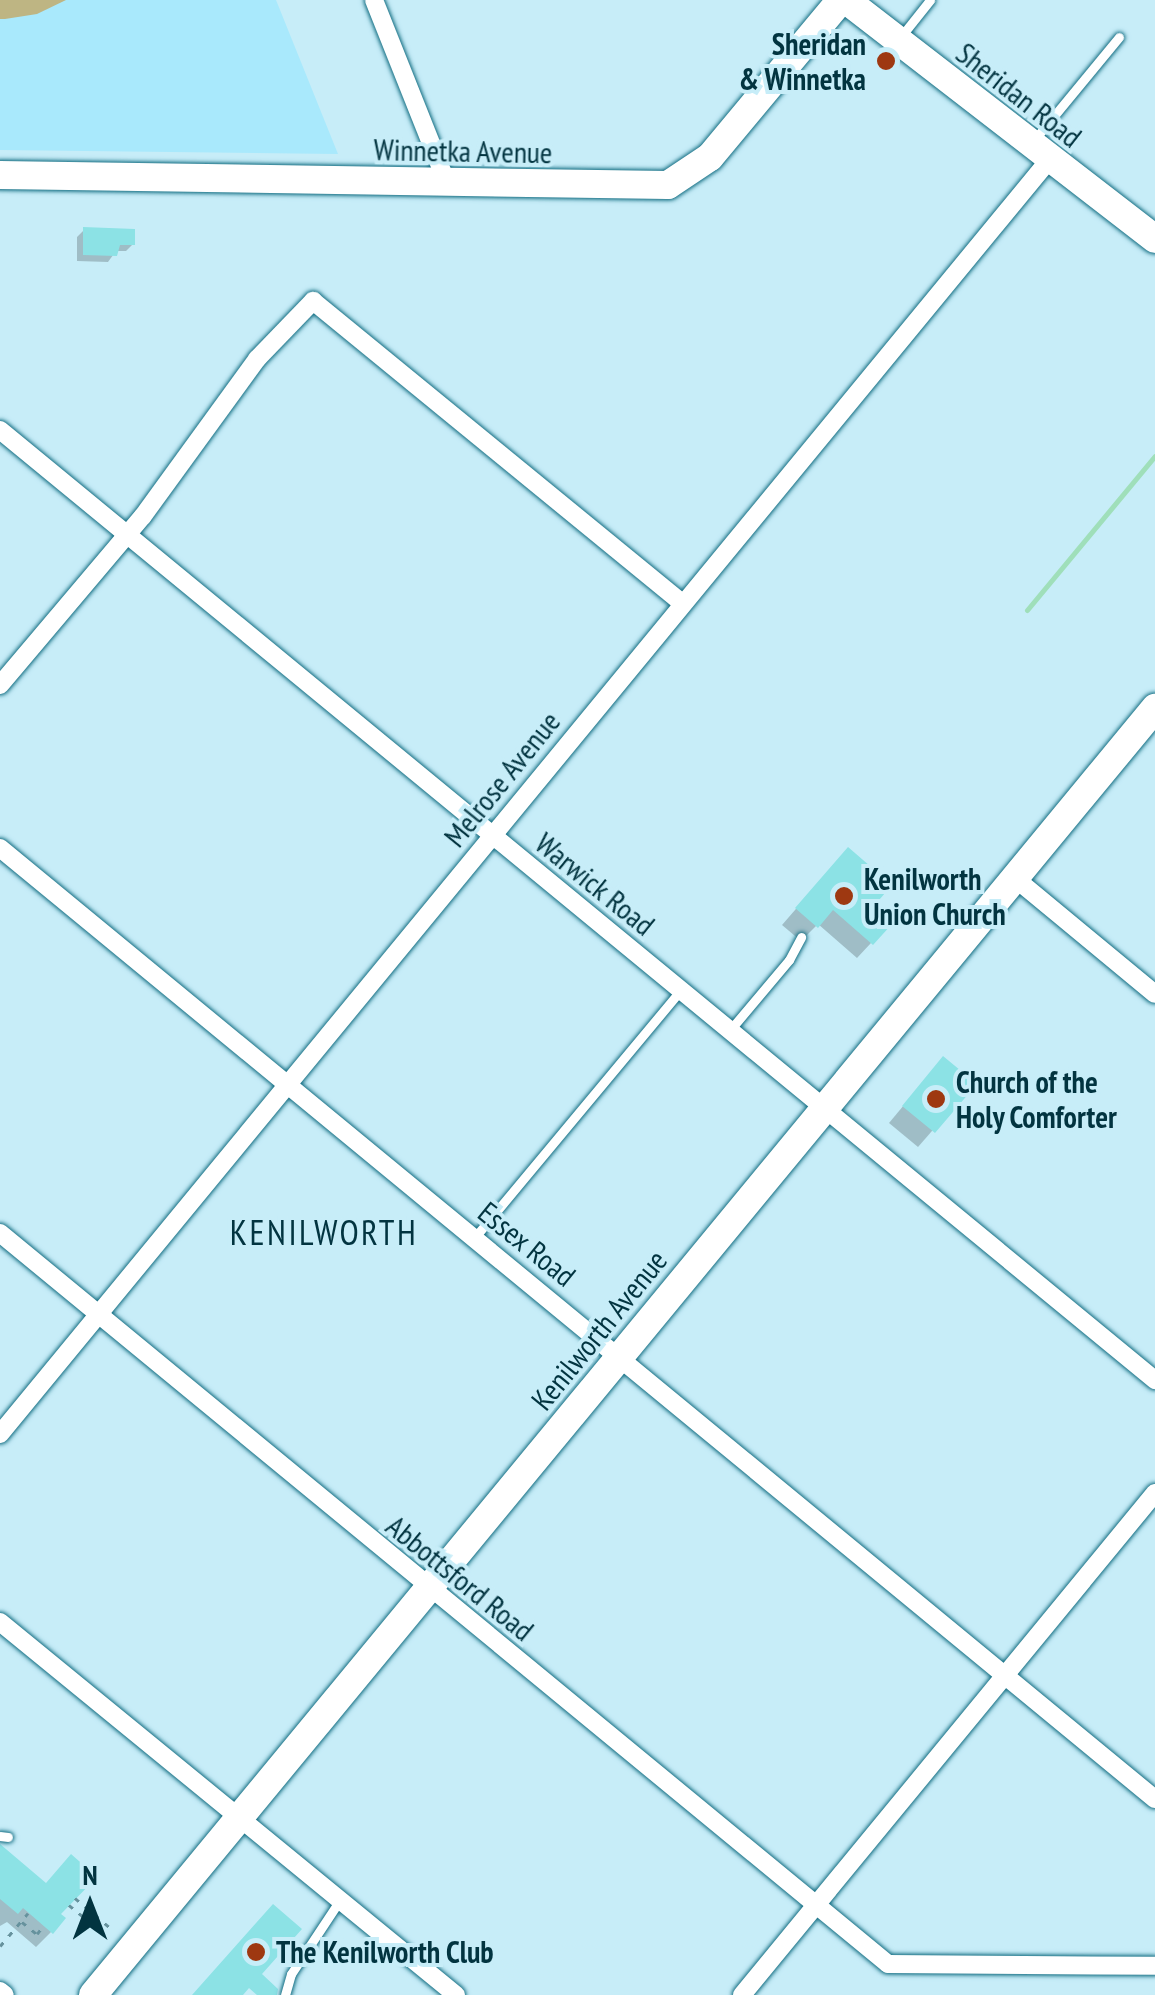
<!DOCTYPE html>
<html>
<head>
<meta charset="utf-8">
<style>
	body { margin:0 }
	#map { position:relative; width:1155px; height:1995px; overflow:hidden; background:#c7edf8; font-family:"PT Sans Narrow",sans-serif }
	div>[style] { position:absolute }
	.built>* { inset:0; background:#a9e9fc }
	.green>* { inset:0; background:#beb583 }
	.shadow>* { inset:0; background:#0003 }
	.stream>* { height:5px; margin:-2.5px; padding:0 2.5px; transform-origin:2.5px; border-radius:2.5px; background:#9fdfba }
	.building>* { inset:0; background:#8ce2e5 }
	.path>* { height:2.5px; margin-top:-1.25px; transform-origin:0; background:repeating-linear-gradient(90deg,#66929d 0 5px,transparent 0 13px) }
	.roads { filter:drop-shadow(0 0 2px #126d82) drop-shadow(0 0 2px #126d82) }
	.lane>* { height:9px; margin:-4.5px; padding:0 4.5px; transform-origin:4.5px; border-radius:4.5px; background:#fff }
	.street>* { height:18px; margin:-9px; padding:0 9px; transform-origin:9px; border-radius:9px; background:#fff }
	.secondary>* { height:28px; margin:-14px; padding:0 14px; transform-origin:14px; border-radius:14px; background:#fff }
	.dots>* { width:28px; height:28px; translate:-50% -50%; box-sizing:border-box; border:5px solid #c7edf8; border-radius:50% }
	span { translate:-50% -50%; white-space:nowrap; text-align:center; line-height:1.15; -webkit-text-stroke:8px #c7edf8; paint-order:stroke }
	.poi-label { font-size:30px; color:#023440; font-weight:700 }
	.right { translate:-100% -50%; text-align:right }
	.left { translate:0 -50%; text-align:left }
	.street-label { font-size:30px; color:#023440 }
	.quarter-label { font-size:35px; color:#023440; letter-spacing:2.5px }
	.north { position:absolute; left:40px; top:1855px; width:100px; height:100px; -webkit-text-stroke:8px #c7edf8; paint-order:stroke; rotate:0deg; font-size:28px; font-weight:700; line-height:40px; text-align:center; color:#023440 }
	.north::after { content:''; display:block; margin:auto; width:35px; height:45px; background:#023440; clip-path:polygon(50% 0,100% 100%,50% 72%,0 100%) }
</style>
</head>
<body>
<div id="map">
	<div class="built">
		<i style="clip-path:polygon(0 0,276px 0,338px 154px,0 150px)"></i>
	</div>
	<div class="green">
		<i style="clip-path:polygon(0 0,66px 0,37px 14px,5px 19px,0 19px)"></i>
	</div>
	<div class="shadow">
		<i style="clip-path:polygon(84px 230px,133px 244px,126px 251px,116px 251px,108px 262px,77px 261px,77px 237px)"></i>
		<i style="clip-path:polygon(834px 865px,869px 907px,871px 943px,857px 958px,818px 924px,801px 941px,782px 925px)"></i>
		<i style="clip-path:polygon(929px 1075px,966px 1092px,918px 1147px,889px 1123px)"></i>
		<i style="clip-path:polygon(0 1848px,58px 1915px,51px 1932px,36px 1947px,7px 1922px,0 1926px)"></i>
	</div>
	<div class="stream">
		<i style="left:1027px;top:610px;width:200px;rotate:-50.3deg"></i>
	</div>
	<div class="building">
		<i style="clip-path:polygon(83px 227px,135px 229px,135px 245px,120px 245px,117px 256px,83px 255px)"></i>
		<i style="clip-path:polygon(848px 847px,892px 885px,873px 907px,892px 924px,873px 945px,833px 910px,818px 928px,795px 908px)"></i>
		<i style="clip-path:polygon(943px 1056px,972px 1080px,965px 1088px,970px 1092px,935px 1133px,902px 1106px)"></i>
		<i style="clip-path:polygon(0 1844px,46px 1883px,71px 1854px,97px 1877px,61px 1914px,66px 1918px,53px 1934px,23px 1908px,18px 1914px,0 1899px)"></i>
		<i style="clip-path:polygon(273px 1904px,302px 1929px,262px 1974px,278px 1989px,277px 1995px,257px 1995px,249px 1988px,243px 1995px,192px 1995px)"></i>
	</div>
	<div class="path">
		<i style="left:75px;top:1898px;width:51px;rotate:40.2deg"></i>
		<i style="left:69px;top:1905px;width:50px;rotate:39.4deg"></i>
		<i style="left:22px;top:1922px;width:19px;rotate:39deg"></i>
		<i style="left:37px;top:1934px;width:10px;rotate:-53deg"></i>
		<i style="left:0;top:1946px;width:43px;rotate:-49.7deg"></i>
	</div>
	<div class="roads">
		<div class="lane">
			<i style="left:899px;top:39px;width:50px;rotate:-51.5deg"></i>
			<i style="left:1035px;top:139px;width:132px;rotate:-50.5deg"></i>
			<i style="left:730px;top:1030px;width:92px;rotate:-49.9deg"></i>
			<i style="left:789px;top:960px;width:26px;rotate:-62deg"></i>
			<i style="left:475px;top:1237px;width:322px;rotate:-50.2deg"></i>
			<i style="left:0;top:1836px;width:8px;rotate:7deg"></i>
			<i style="left:285px;top:1995px;width:22px;rotate:-74deg"></i>
			<i style="left:291px;top:1974px;width:89px;rotate:-56.5deg"></i>
		</div>
		<div class="street">
			<i style="left:374px;top:0;width:197px;rotate:68.3deg"></i>
			<i style="left:0;top:430px;width:1496px;rotate:39.44deg"></i>
			<i style="left:0;top:685px;width:221px;rotate:-49.8deg"></i>
			<i style="left:143px;top:516px;width:194px;rotate:-54deg"></i>
			<i style="left:257px;top:359px;width:81px;rotate:-46deg"></i>
			<i style="left:313px;top:301px;width:477px;rotate:39.3deg"></i>
			<i style="left:0;top:848px;width:1496px;rotate:39.47deg"></i>
			<i style="left:1016px;top:879px;width:180px;rotate:39.6deg"></i>
			<i style="left:0;top:1233px;width:1150px;rotate:39.46deg"></i>
			<i style="left:888px;top:1964px;width:267px;rotate:0.4deg"></i>
			<i style="left:0;top:1434px;width:1650px;rotate:-50.53deg"></i>
			<i style="left:0;top:1622px;width:589px;rotate:39.28deg"></i>
			<i style="left:0;top:1991px;width:6px;rotate:39deg"></i>
			<i style="left:742px;top:1995px;width:650px;rotate:-50.56deg"></i>
		</div>
		<div class="secondary">
			<i style="left:846px;top:0;width:391px;rotate:37.7deg"></i>
			<i style="left:0;top:175px;width:668px;rotate:0.86deg"></i>
			<i style="left:668px;top:185px;width:50px;rotate:-33.7deg"></i>
			<i style="left:710px;top:157px;width:204px;rotate:-50.2deg"></i>
			<i style="left:93px;top:1995px;width:1669px;rotate:-50.47deg"></i>
		</div>
	</div>
	<div class="dots">
		<i style="left:886px;top:61px;background:#9e3811"></i>
		<i style="left:844px;top:896px;background:#9e3811"></i>
		<i style="left:936px;top:1099px;background:#9e3811"></i>
		<i style="left:256px;top:1952px;background:#9e3811"></i>
	</div>
	<div class="poi-label">
		<span class="right" style="left:866px;top:61px">Sheridan<br>&amp; Winnetka</span>
		<span class="left" style="left:864px;top:896px">Kenilworth<br>Union Church</span>
		<span class="left" style="left:956px;top:1099px">Church of the<br>Holy Comforter</span>
		<span class="left" style="left:276px;top:1952px">The Kenilworth Club</span>
	</div>
	<div class="street-label">
		<span style="left:1019px;top:95px;rotate:38deg">Sheridan Road</span>
		<span style="left:463px;top:151px;rotate:1deg">Winnetka Avenue</span>
		<span style="left:502px;top:779px;rotate:-51deg">Melrose Avenue</span>
		<span style="left:595px;top:884px;rotate:39deg">Warwick Road</span>
		<span style="left:527px;top:1244px;rotate:39deg">Essex Road</span>
		<span style="left:599px;top:1330px;rotate:-51deg">Kenilworth Avenue</span>
		<span style="left:460px;top:1578px;rotate:39deg">Abbottsford Road</span>
	</div>
	<div class="quarter-label">
		<span style="left:324px;top:1232px">KENILWORTH</span>
	</div>
	<div class="north">N</div>
</div>
</body>
</html>
